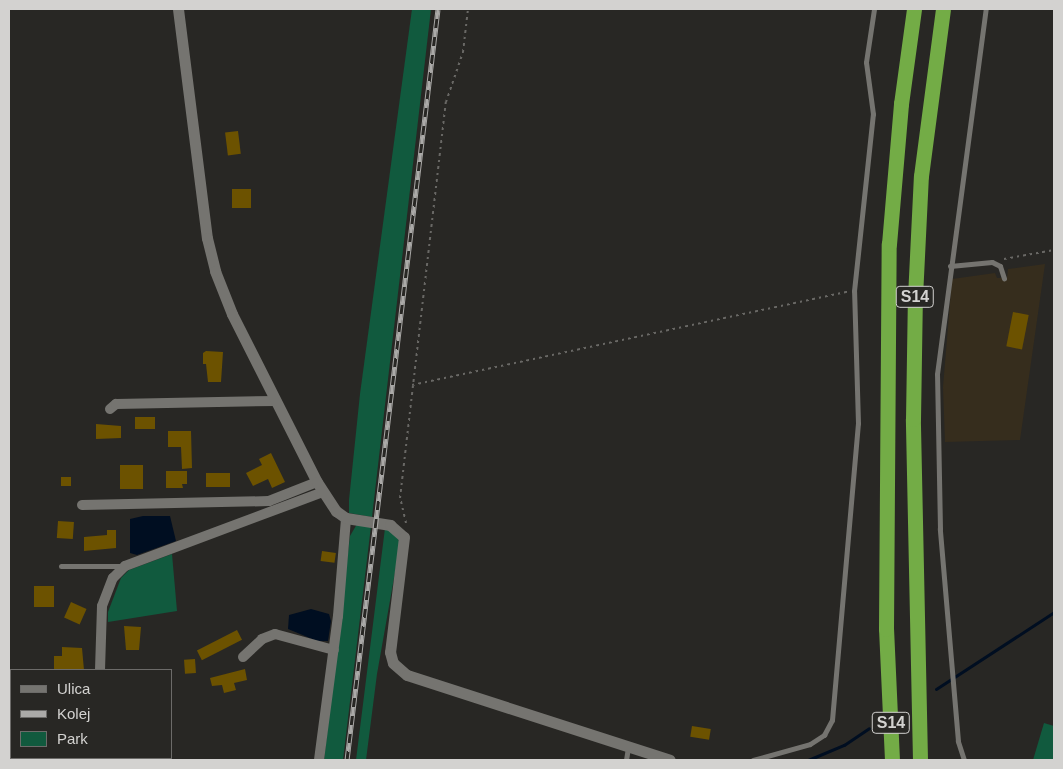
<!DOCTYPE html>
<html>
<head>
<meta charset="utf-8">
<style>
	body { margin:0 }
	#map { position:relative; width:1063px; height:769px; overflow:hidden; background:#282724; font-family:Arial,sans-serif }
	div>[style] { position:absolute }
	.industrial>* { inset:0; background:#362d1d }
	.green>* { inset:0; background:#115a3e }
	.water>* { inset:0; background:#000e21 }
	.stream>* { height:3px; margin:-1.5px; padding:0 1.5px; transform-origin:1.5px; border-radius:1.5px; background:#000e21 }
	.building>* { inset:0; background:#6c5200; transform-origin:0 0 }
	.path>* { height:2px; margin-top:-1px; transform-origin:0; background:repeating-linear-gradient(90deg,#696865 0 2.5px,transparent 0 6.5px) }
	.service>* { height:5px; margin:-2.5px; padding:0 2.5px; transform-origin:2.5px; border-radius:2.5px; background:#757470 }
	.minor>* { height:10px; margin:-5px; padding:0 5px; transform-origin:5px; border-radius:5px; background:#757470 }
	.tertiary>* { height:11px; margin:-5.5px; padding:0 5.5px; transform-origin:5.5px; border-radius:5.5px; background:#757470 }
	.motorway>* { height:15px; margin:-7.5px; padding:0 7.5px; transform-origin:7.5px; border-radius:7.5px; background:#73ac46 }
	.rail>* { height:5px; margin-top:-2.5px; transform-origin:0; background:repeating-linear-gradient(90deg,#282724 0 9px,#abaaa8 0 18px); box-sizing:border-box; border-block:1px solid #abaaa8 }
	span { translate:-50% -50%; white-space:nowrap; text-align:center; line-height:1.15; -webkit-text-stroke:4.5px #282724; paint-order:stroke }
	.shield-label span { padding:1px 4px; background:#282724; border:1px solid; border-radius:4px; -webkit-text-stroke-width:0 }
	.shield-label { font-size:16px; color:#d3d2d0; font-weight:700 }
	.frame { position:absolute; inset:0; border:10px solid #d3d2d0; pointer-events:none }
	.legend { position:absolute; left:10px; top:669px; width:162px; height:90px; box-sizing:border-box; background:#282724; border:1px solid #6c6b69; margin:0; padding:6px 9px; list-style:none; font-size:15px; color:#d3d2d0 }
	.legend li { display:flex; align-items:center; gap:10px; height:25px }
	.legend b { width:25px; border:1px solid #6c6b69 }
</style>
</head>
<body>
<div id="map">
	<div class="industrial">
		<i style="clip-path:polygon(1045px 264px,1020px 440px,945px 442px,943px 387px,952px 279px,995px 273px,997px 278px,1007px 278px,1008px 269px)"></i>
	</div>
	<div class="green">
		<i style="clip-path:polygon(412px 9px,431px 9px,372px 517px,349px 513px,349px 500px,360px 394px)"></i>
		<i style="clip-path:polygon(357px 524px,371px 526px,343px 760px,324px 760px,350px 536px)"></i>
		<i style="clip-path:polygon(385px 528px,395px 531px,400px 544px,377px 674px,366px 760px,356px 760px)"></i>
		<i style="clip-path:polygon(172px 554px,177px 611px,108px 622px,108px 612px,121px 578px,129px 570px)"></i>
		<i style="clip-path:polygon(1044px 723px,1054px 726px,1054px 760px,1033px 760px)"></i>
	</div>
	<div class="water">
		<i style="clip-path:polygon(143px 516px,170px 516px,176px 541px,137px 555px,130px 553px,130px 519px)"></i>
		<i style="clip-path:polygon(311px 609px,329px 614px,331px 621px,328px 641px,317px 641px,288px 629px,289px 615px)"></i>
	</div>
	<div class="stream">
		<i style="left:936px;top:689px;width:141px;rotate:-33.1deg"></i>
		<i style="left:808px;top:760px;width:39px;rotate:-23deg"></i>
		<i style="left:844px;top:745px;width:30px;rotate:-34deg"></i>
	</div>
	<div class="building">
		<i style="left:238px;top:131px;width:23px;height:13px;rotate:83deg"></i>
		<i style="left:232px;top:189px;width:19px;height:19px"></i>
		<i style="left:1013px;top:312px;width:16px;height:35px;rotate:11deg"></i>
		<i style="clip-path:polygon(206px 351px,223px 352px,221px 382px,208px 382px,206px 364px,203px 364px,203px 353px)"></i>
		<i style="left:135px;top:417px;width:20px;height:12px"></i>
		<i style="clip-path:polygon(96px 424px,121px 426px,121px 438px,96px 439px)"></i>
		<i style="clip-path:polygon(168px 431px,191px 431px,192px 468px,182px 469px,181px 447px,168px 447px)"></i>
		<i style="clip-path:polygon(271px 453px,285px 482px,272px 488px,268px 479px,253px 486px,246px 473px,262px 465px,259px 459px)"></i>
		<i style="left:120px;top:465px;width:23px;height:24px"></i>
		<i style="clip-path:polygon(166px 471px,187px 471px,187px 484px,182px 484px,183px 488px,166px 488px)"></i>
		<i style="left:206px;top:473px;width:24px;height:14px"></i>
		<i style="left:61px;top:477px;width:10px;height:9px"></i>
		<i style="left:58px;top:521px;width:16px;height:17px;rotate:4deg"></i>
		<i style="clip-path:polygon(107px 530px,116px 530px,116px 548px,84px 551px,84px 537px,107px 535px)"></i>
		<i style="left:322px;top:551px;width:14px;height:10px;rotate:8deg"></i>
		<i style="left:34px;top:586px;width:20px;height:21px"></i>
		<i style="left:71px;top:602px;width:17px;height:17px;rotate:24deg"></i>
		<i style="clip-path:polygon(124px 626px,141px 627px,139px 650px,126px 650px)"></i>
		<i style="left:237px;top:630px;width:11px;height:45px;rotate:63deg"></i>
		<i style="clip-path:polygon(62px 647px,82px 648px,84px 670px,54px 670px,54px 656px,62px 656px)"></i>
		<i style="left:195px;top:659px;width:14px;height:11px;rotate:86deg"></i>
		<i style="clip-path:polygon(245px 669px,247px 680px,234px 683px,236px 690px,224px 693px,222px 685px,212px 686px,210px 678px)"></i>
		<i style="left:692px;top:726px;width:19px;height:11px;rotate:9deg"></i>
	</div>
	<div class="path">
		<i style="left:1004px;top:259px;width:51px;rotate:-10.2deg"></i>
		<i style="left:412px;top:385px;width:445px;rotate:-12.1deg"></i>
		<i style="left:406px;top:523px;width:26px;rotate:-103deg"></i>
		<i style="left:400px;top:498px;width:399px;rotate:-83.4deg"></i>
		<i style="left:446px;top:102px;width:53px;rotate:-71.2deg"></i>
		<i style="left:463px;top:52px;width:43px;rotate:-83.4deg"></i>
	</div>
	<div class="service">
		<i style="left:950px;top:266px;width:42px;rotate:-5.4deg"></i>
		<i style="left:992px;top:262px;width:9px;rotate:27deg"></i>
		<i style="left:1000px;top:266px;width:13px;rotate:72deg"></i>
		<i style="left:61px;top:566px;width:63px"></i>
		<i style="left:626px;top:760px;width:13px;rotate:-81deg"></i>
		<i style="left:753px;top:760px;width:59px;rotate:-15.7deg"></i>
		<i style="left:810px;top:744px;width:17px;rotate:-33deg"></i>
		<i style="left:824px;top:735px;width:17px;rotate:-62deg"></i>
		<i style="left:832px;top:720px;width:298px;rotate:-85deg"></i>
		<i style="left:858px;top:423px;width:132px;rotate:-91.7deg"></i>
		<i style="left:854px;top:291px;width:178px;rotate:-83.9deg"></i>
		<i style="left:873px;top:114px;width:52px;rotate:-97.7deg"></i>
		<i style="left:866px;top:62px;width:54px;rotate:-81.4deg"></i>
		<i style="left:964px;top:760px;width:20px;rotate:-108deg"></i>
		<i style="left:958px;top:741px;width:213px;rotate:-94.9deg"></i>
		<i style="left:940px;top:529px;width:155px;rotate:-91.1deg"></i>
		<i style="left:937px;top:374px;width:368px;rotate:-82.4deg"></i>
	</div>
	<div class="minor">
		<i style="left:110px;top:409px;width:8px;rotate:-40deg"></i>
		<i style="left:116px;top:404px;width:160px;rotate:-1.1deg"></i>
		<i style="left:82px;top:505px;width:187px;rotate:-1.2deg"></i>
		<i style="left:269px;top:501px;width:52px;rotate:-21.6deg"></i>
		<i style="left:243px;top:657px;width:26px;rotate:-43deg"></i>
		<i style="left:262px;top:639px;width:14px;rotate:-21deg"></i>
		<i style="left:275px;top:634px;width:61px;rotate:15.2deg"></i>
		<i style="left:100px;top:670px;width:64px;rotate:-88.2deg"></i>
		<i style="left:102px;top:606px;width:30px;rotate:-69deg"></i>
		<i style="left:113px;top:578px;width:17px;rotate:-45deg"></i>
		<i style="left:125px;top:566px;width:211px;rotate:-20.5deg"></i>
		<i style="left:100px;top:760px;width:2px;rotate:-90deg"></i>
		<i style="left:319px;top:760px;width:145px;rotate:-82.5deg"></i>
		<i style="left:338px;top:616px;width:98px;rotate:-85.3deg"></i>
	</div>
	<div class="tertiary">
		<i style="left:178px;top:9px;width:231px;rotate:82.8deg"></i>
		<i style="left:207px;top:238px;width:34px;rotate:76deg"></i>
		<i style="left:215px;top:271px;width:46px;rotate:68.4deg"></i>
		<i style="left:232px;top:314px;width:188px;rotate:63.2deg"></i>
		<i style="left:317px;top:482px;width:35px;rotate:57deg"></i>
		<i style="left:336px;top:511px;width:12px;rotate:35deg"></i>
		<i style="left:346px;top:518px;width:45px;rotate:9deg"></i>
		<i style="left:390px;top:525px;width:18px;rotate:41deg"></i>
		<i style="left:404px;top:537px;width:116px;rotate:96.9deg"></i>
		<i style="left:390px;top:652px;width:11px;rotate:75deg"></i>
		<i style="left:393px;top:663px;width:18px;rotate:41deg"></i>
		<i style="left:407px;top:675px;width:276px;rotate:17.9deg"></i>
	</div>
	<div class="motorway">
		<i style="left:892px;top:760px;width:131px;rotate:-92.6deg"></i>
		<i style="left:886px;top:629px;width:385px;rotate:-89.6deg"></i>
		<i style="left:889px;top:244px;width:141px;rotate:-85.1deg"></i>
		<i style="left:901px;top:104px;width:96px;rotate:-82.2deg"></i>
		<i style="left:920px;top:760px;width:341px;rotate:-91.2deg"></i>
		<i style="left:913px;top:419px;width:122px;rotate:-89.1deg"></i>
		<i style="left:915px;top:297px;width:121px;rotate:-87.2deg"></i>
		<i style="left:921px;top:176px;width:168px;rotate:-82.5deg"></i>
	</div>
	<div class="rail">
		<i style="left:347px;top:760px;width:756px;rotate:-83.09deg"></i>
	</div>
	<div class="shield-label">
		<span style="left:915px;top:297px">S14</span>
		<span style="left:891px;top:723px">S14</span>
	</div>
	<div class="frame"></div>
	<ul class="legend">
	<li><b style="height:6px;background:#757470"></b>Ulica</li>
	<li><b style="height:6px;background:#abaaa8"></b>Kolej</li>
	<li><b style="height:14px;background:#115a3e"></b>Park</li>
	</ul>
</div>
</body>
</html>
